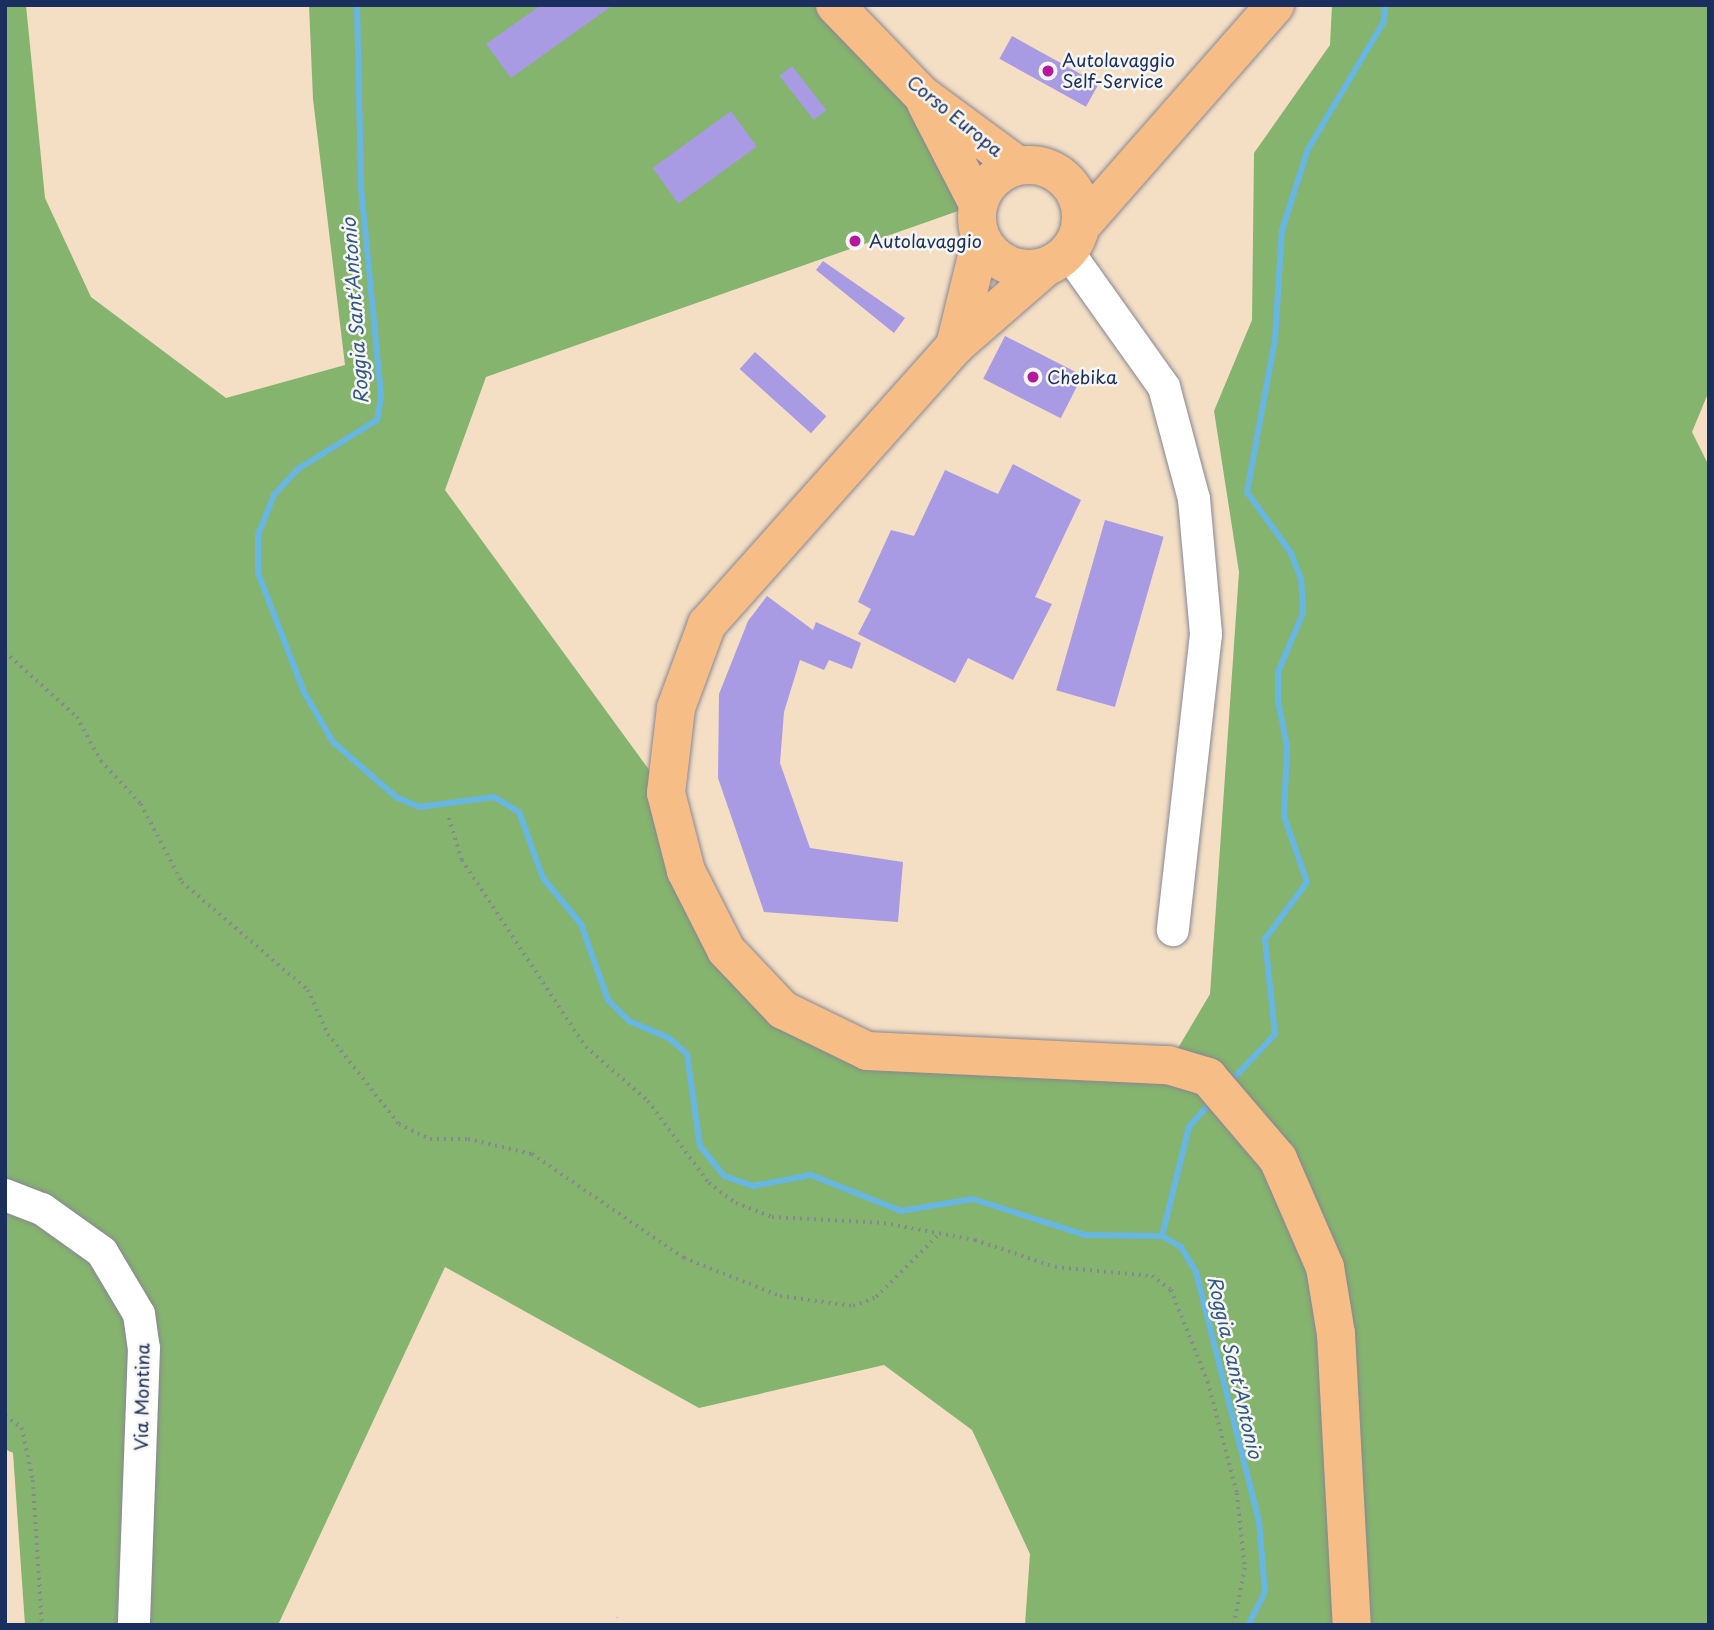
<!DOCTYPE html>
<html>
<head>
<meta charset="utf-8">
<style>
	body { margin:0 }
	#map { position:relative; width:1714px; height:1630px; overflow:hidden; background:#f4dfc5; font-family:"Playpen Sans",sans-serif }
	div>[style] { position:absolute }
	.forest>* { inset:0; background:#85b46e }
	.stream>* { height:6px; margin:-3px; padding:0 3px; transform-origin:3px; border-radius:3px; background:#68b6e2 }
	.building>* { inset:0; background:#a99ae4; transform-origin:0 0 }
	.path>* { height:3.5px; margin-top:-1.75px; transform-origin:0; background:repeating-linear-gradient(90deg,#888792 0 2px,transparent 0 7px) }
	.roads { filter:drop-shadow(0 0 2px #888792) drop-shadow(0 0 2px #888792) }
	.minor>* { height:32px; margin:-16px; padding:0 16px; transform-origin:16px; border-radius:16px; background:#fff }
	.major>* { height:38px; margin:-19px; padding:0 19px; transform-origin:19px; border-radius:19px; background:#f6be86 }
	.major>.ring { margin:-19px; padding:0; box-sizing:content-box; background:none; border:38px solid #f6be86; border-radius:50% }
	.dots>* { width:19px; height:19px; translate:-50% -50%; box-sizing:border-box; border:4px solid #f6f6f2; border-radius:50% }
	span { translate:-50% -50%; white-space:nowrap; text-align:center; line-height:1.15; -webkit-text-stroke:5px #f6f6f2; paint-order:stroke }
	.poi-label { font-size:18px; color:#1b2f5e }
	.left { translate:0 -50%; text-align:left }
	.street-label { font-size:18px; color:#1b2f5e }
	.water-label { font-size:19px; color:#325886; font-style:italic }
	.frame { position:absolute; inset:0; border:7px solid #1b2f5e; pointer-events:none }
</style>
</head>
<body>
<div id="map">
	<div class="forest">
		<i style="clip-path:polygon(5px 5px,26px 5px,45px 198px,91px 297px,226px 398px,345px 365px,313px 99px,309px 5px,833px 5px,978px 204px,486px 377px,445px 490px,666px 793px,726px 950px,867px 1051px,1168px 1065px,1210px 994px,1239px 572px,1214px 411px,1252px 320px,1254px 153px,1330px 45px,1332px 5px,1709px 5px,1709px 391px,1692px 432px,1709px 466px,1709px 1625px,1025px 1625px,1030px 1554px,972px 1430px,884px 1365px,699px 1408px,445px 1267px,278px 1625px,25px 1625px,13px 1453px,5px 1449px)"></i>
	</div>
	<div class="stream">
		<i style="left:357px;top:5px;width:182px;rotate:88.7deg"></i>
		<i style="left:361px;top:187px;width:210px;rotate:84.5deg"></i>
		<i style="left:381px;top:396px;width:24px;rotate:99deg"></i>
		<i style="left:377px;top:420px;width:93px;rotate:148.2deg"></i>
		<i style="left:298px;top:469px;width:35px;rotate:133deg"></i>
		<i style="left:274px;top:495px;width:43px;rotate:111.8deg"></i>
		<i style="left:258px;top:535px;width:38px;rotate:90deg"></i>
		<i style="left:258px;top:573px;width:128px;rotate:68.9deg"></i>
		<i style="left:304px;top:692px;width:58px;rotate:59.9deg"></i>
		<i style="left:333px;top:742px;width:84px;rotate:41.1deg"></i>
		<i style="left:396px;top:797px;width:25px;rotate:23deg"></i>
		<i style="left:419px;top:807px;width:76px;rotate:-7.6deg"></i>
		<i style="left:494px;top:797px;width:29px;rotate:31deg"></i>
		<i style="left:519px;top:812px;width:70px;rotate:70deg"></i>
		<i style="left:543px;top:878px;width:60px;rotate:50.4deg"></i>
		<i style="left:581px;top:924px;width:81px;rotate:70.4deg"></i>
		<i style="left:608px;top:1000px;width:30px;rotate:45deg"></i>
		<i style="left:629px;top:1021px;width:43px;rotate:23deg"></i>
		<i style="left:669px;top:1038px;width:24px;rotate:42deg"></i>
		<i style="left:687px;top:1054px;width:93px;rotate:82deg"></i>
		<i style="left:700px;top:1146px;width:38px;rotate:51deg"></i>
		<i style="left:724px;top:1176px;width:31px;rotate:19deg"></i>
		<i style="left:753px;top:1186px;width:59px;rotate:-10.7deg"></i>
		<i style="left:811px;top:1175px;width:97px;rotate:21.8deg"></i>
		<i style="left:901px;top:1211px;width:73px;rotate:-9.5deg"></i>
		<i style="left:973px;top:1199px;width:118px;rotate:17.8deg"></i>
		<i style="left:1085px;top:1235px;width:77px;rotate:0.7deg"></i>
		<i style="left:1162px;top:1236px;width:22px;rotate:30deg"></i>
		<i style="left:1181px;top:1247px;width:29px;rotate:59deg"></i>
		<i style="left:1196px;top:1272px;width:257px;rotate:75.8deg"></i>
		<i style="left:1259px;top:1521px;width:71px;rotate:85.2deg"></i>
		<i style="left:1265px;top:1592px;width:37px;rotate:117deg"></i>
		<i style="left:1230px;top:1082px;width:66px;rotate:-46.8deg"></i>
		<i style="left:1275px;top:1034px;width:96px;rotate:-96deg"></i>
		<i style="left:1265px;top:939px;width:71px;rotate:-53.6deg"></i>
		<i style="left:1307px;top:882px;width:70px;rotate:-109.2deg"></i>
		<i style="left:1284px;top:816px;width:70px;rotate:-87.5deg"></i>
		<i style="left:1287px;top:746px;width:46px;rotate:-101.3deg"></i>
		<i style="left:1278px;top:701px;width:29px;rotate:-90deg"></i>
		<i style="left:1278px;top:672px;width:64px;rotate:-67deg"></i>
		<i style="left:1303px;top:613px;width:34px;rotate:-93deg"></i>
		<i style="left:1301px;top:579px;width:28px;rotate:-111deg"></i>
		<i style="left:1291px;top:553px;width:75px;rotate:-125.8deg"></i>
		<i style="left:1247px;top:492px;width:155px;rotate:-79.6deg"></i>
		<i style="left:1275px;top:340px;width:110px;rotate:-86.4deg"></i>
		<i style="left:1282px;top:230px;width:85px;rotate:-72.2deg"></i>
		<i style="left:1308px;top:149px;width:147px;rotate:-59.2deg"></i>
		<i style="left:1383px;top:23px;width:18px;rotate:-81deg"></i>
		<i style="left:1162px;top:1236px;width:112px;rotate:-76.1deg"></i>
		<i style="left:1189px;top:1127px;width:33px;rotate:-49deg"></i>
	</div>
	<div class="building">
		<i style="clip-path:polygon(541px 5px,613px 5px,511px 78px,486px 44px)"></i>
		<i style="left:1012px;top:36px;width:99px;height:26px;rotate:29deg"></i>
		<i style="left:792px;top:66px;width:56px;height:16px;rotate:52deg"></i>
		<i style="left:731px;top:111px;width:44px;height:97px;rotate:54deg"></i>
		<i style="clip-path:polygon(823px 261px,905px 318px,894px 333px,816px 270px)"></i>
		<i style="left:1005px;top:336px;width:87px;height:48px;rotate:27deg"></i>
		<i style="left:755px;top:352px;width:96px;height:23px;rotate:42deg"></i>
		<i style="clip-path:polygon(1013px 464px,1081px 500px,1035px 597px,1052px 604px,1013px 680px,968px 658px,955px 683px,858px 634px,871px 609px,858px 602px,891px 530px,914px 536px,945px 470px,998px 494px)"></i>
		<i style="left:1105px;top:520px;width:61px;height:177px;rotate:16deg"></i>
		<i style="clip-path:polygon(767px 596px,813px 630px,816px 622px,861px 643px,852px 669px,829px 660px,824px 670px,800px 660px,784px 712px,780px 763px,810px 848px,903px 862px,898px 922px,764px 912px,718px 778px,719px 694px,748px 621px)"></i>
	</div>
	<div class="path">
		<i style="left:5px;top:652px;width:97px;rotate:42.1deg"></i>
		<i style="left:77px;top:717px;width:50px;rotate:61.4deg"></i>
		<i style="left:101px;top:761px;width:59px;rotate:47.1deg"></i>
		<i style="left:141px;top:804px;width:88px;rotate:62.3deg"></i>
		<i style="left:182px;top:882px;width:166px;rotate:40.6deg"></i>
		<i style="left:308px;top:990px;width:48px;rotate:65.6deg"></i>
		<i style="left:328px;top:1034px;width:115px;rotate:51.7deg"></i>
		<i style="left:399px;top:1124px;width:34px;rotate:26deg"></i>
		<i style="left:430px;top:1139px;width:38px"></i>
		<i style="left:468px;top:1139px;width:66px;rotate:13.2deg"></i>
		<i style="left:532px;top:1154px;width:184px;rotate:34.4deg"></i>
		<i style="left:684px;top:1258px;width:103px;rotate:21.6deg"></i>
		<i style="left:780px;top:1296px;width:74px;rotate:7.8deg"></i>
		<i style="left:853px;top:1306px;width:25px;rotate:-21deg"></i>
		<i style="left:876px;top:1297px;width:89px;rotate:-45deg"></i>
		<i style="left:449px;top:818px;width:44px;rotate:72.8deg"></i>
		<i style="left:462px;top:860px;width:224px;rotate:56.5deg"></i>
		<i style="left:586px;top:1047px;width:82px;rotate:41.1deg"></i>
		<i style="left:648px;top:1101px;width:102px;rotate:53.4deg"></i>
		<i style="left:709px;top:1183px;width:34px;rotate:37deg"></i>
		<i style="left:736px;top:1203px;width:39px;rotate:21deg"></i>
		<i style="left:772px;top:1217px;width:112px;rotate:3.1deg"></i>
		<i style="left:884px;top:1223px;width:93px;rotate:10.6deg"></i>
		<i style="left:975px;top:1240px;width:84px;rotate:18.6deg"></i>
		<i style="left:1055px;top:1267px;width:97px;rotate:5.3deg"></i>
		<i style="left:1152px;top:1276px;width:24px;rotate:36deg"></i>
		<i style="left:1171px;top:1290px;width:99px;rotate:68.1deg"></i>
		<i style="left:1208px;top:1382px;width:115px;rotate:75.4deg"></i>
		<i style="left:1237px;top:1493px;width:75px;rotate:83.9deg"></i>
		<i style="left:1245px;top:1568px;width:58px;rotate:100.9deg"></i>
		<i style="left:5px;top:1416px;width:21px;rotate:35deg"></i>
		<i style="left:22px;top:1428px;width:53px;rotate:78.1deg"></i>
		<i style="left:33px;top:1480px;width:145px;rotate:86.4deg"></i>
		<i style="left:617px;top:1625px;width:7px;rotate:-82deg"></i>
	</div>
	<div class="roads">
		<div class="minor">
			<i style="left:1068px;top:252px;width:166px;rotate:54.6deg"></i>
			<i style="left:1164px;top:387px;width:116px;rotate:75deg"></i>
			<i style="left:1194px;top:499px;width:136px;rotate:84.9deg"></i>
			<i style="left:1206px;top:634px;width:298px;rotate:96.4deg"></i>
			<i style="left:5px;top:1195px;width:40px;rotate:21deg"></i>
			<i style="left:42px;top:1209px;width:74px;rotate:35.6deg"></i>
			<i style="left:102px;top:1252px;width:72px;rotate:59.2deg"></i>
			<i style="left:139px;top:1314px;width:34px;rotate:82deg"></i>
			<i style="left:144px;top:1348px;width:277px;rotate:92.1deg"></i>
		</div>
		<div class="major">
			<i style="left:835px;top:5px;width:125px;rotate:46deg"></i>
			<i style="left:922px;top:95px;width:118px;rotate:36.4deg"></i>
			<i style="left:926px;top:103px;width:114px;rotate:62.8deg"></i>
			<i class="ring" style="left:977px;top:165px;width:66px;height:66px"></i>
			<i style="left:1081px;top:226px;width:294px;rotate:-48.7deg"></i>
			<i style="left:1047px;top:266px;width:122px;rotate:139deg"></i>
			<i style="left:955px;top:346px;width:373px;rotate:131.7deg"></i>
			<i style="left:707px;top:624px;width:90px;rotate:110.3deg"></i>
			<i style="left:676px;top:708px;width:86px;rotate:96.7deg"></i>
			<i style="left:666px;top:793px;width:81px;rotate:75.6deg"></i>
			<i style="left:686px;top:871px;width:89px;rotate:63.1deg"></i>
			<i style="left:726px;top:950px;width:83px;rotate:46.5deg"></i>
			<i style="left:783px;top:1010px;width:93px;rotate:26deg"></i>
			<i style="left:867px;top:1051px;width:301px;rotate:2.7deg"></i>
			<i style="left:1168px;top:1065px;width:42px;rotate:16.7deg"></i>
			<i style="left:1208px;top:1077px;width:108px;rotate:49.5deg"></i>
			<i style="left:1278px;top:1159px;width:118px;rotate:66.5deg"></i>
			<i style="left:1325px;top:1267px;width:68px;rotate:80.7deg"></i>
			<i style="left:1336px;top:1334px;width:291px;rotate:86.9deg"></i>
			<i style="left:955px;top:346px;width:110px;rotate:-76.3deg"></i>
		</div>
	</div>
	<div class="dots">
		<i style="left:1048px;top:71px;background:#b5179e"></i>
		<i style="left:855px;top:241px;background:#b5179e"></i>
		<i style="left:1033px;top:377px;background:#b5179e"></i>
	</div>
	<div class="poi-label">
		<span class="left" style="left:1062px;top:71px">Autolavaggio<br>Self-Service</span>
		<span class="left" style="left:869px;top:241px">Autolavaggio</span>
		<span class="left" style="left:1047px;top:377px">Chebika</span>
	</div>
	<div class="street-label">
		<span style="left:955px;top:116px;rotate:39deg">Corso Europa</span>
		<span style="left:142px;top:1397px;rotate:-89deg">Via Montina</span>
	</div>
	<div class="water-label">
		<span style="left:355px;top:311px;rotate:-94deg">Roggia Sant'Antonio</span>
		<span style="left:1235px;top:1367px;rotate:77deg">Roggia Sant'Antonio</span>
	</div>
	<div class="frame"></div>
</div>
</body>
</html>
